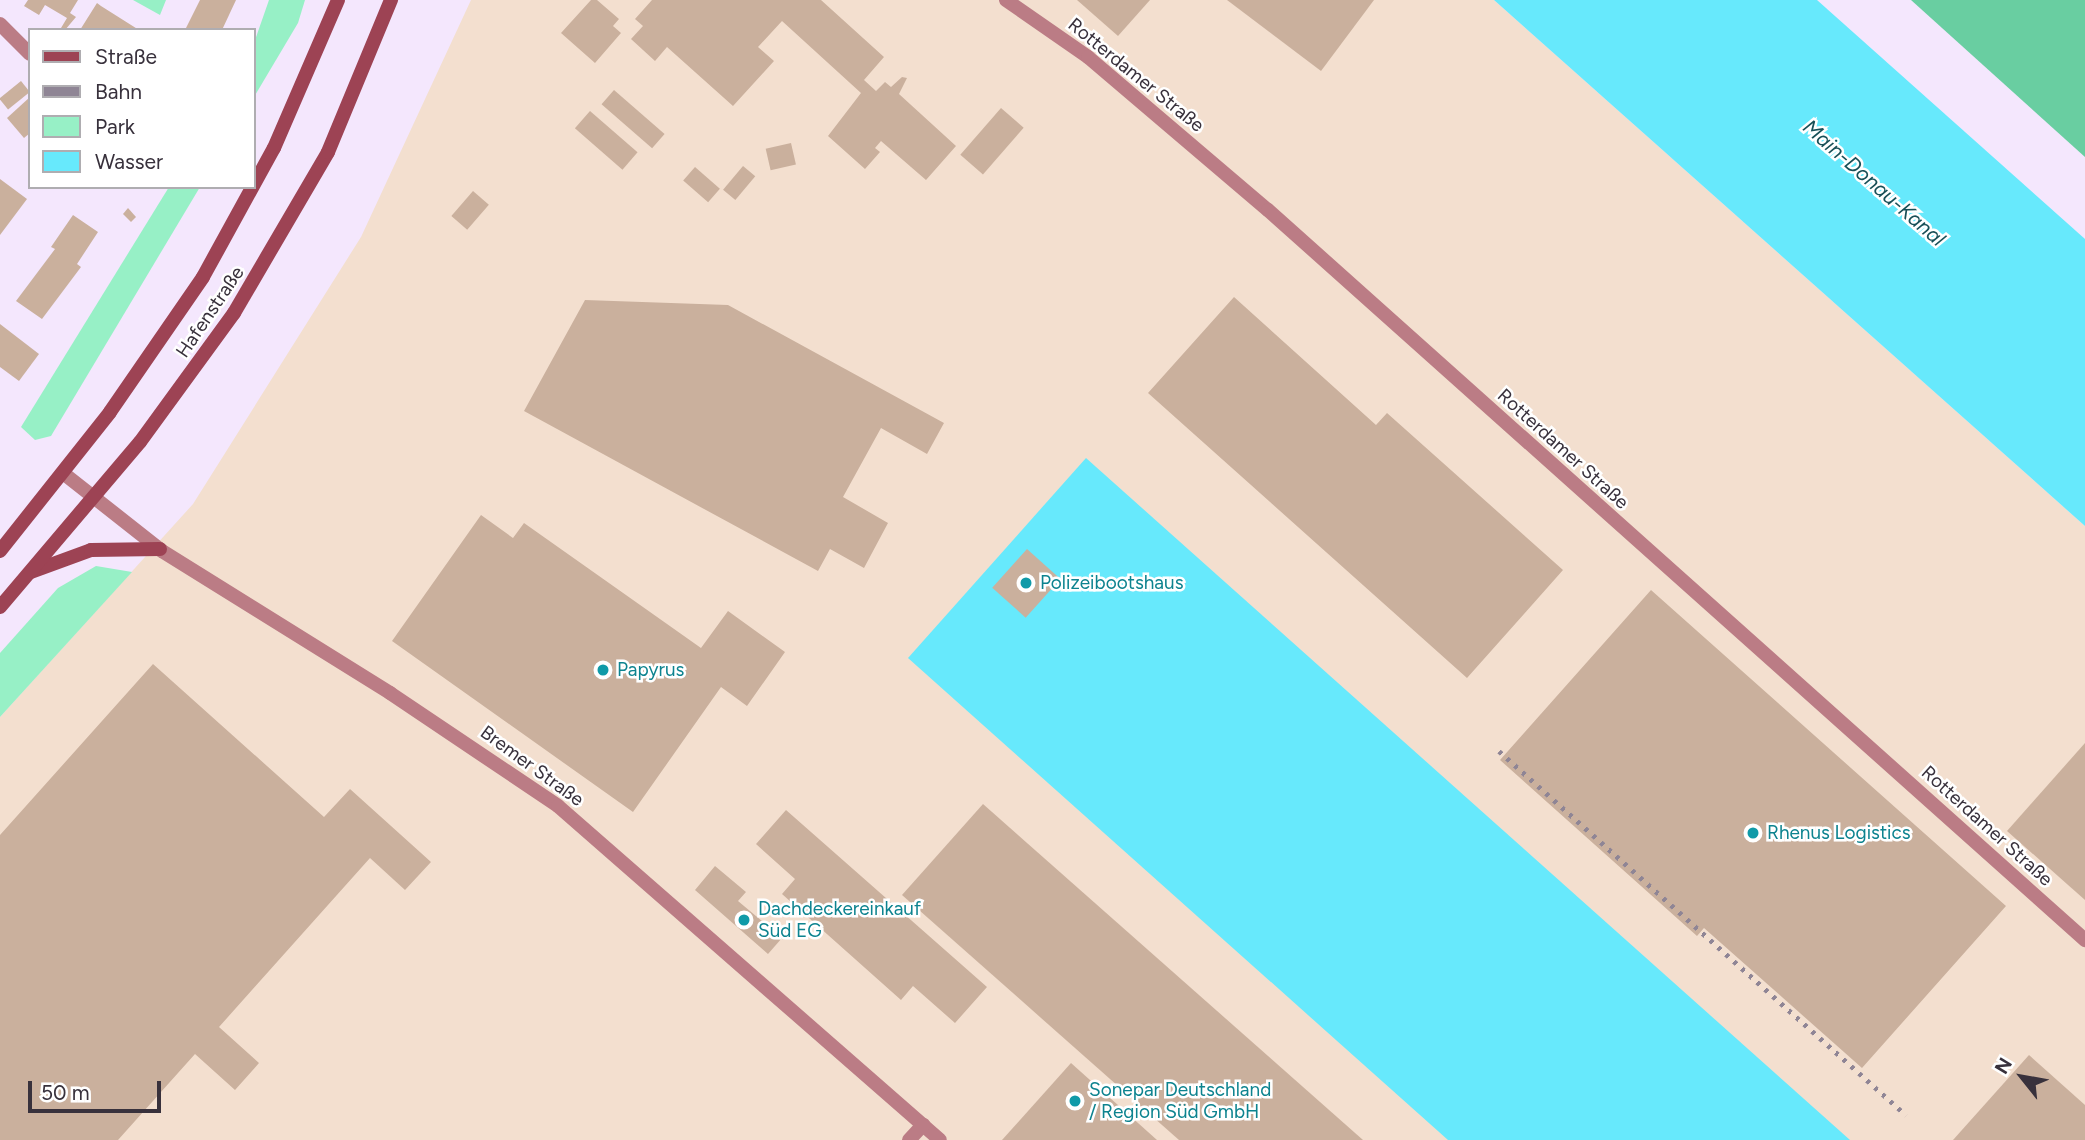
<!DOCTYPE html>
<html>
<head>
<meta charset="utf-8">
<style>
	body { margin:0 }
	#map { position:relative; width:2085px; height:1140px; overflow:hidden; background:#f4e7fd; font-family:Figtree,sans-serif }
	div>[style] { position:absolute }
	.industrial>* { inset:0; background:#f3dfcf }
	.green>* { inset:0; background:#97f0c6 }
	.forest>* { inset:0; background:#69cea1 }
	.water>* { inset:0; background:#67e9fc }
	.building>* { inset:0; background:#cab09d; transform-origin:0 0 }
	.minor>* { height:14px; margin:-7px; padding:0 7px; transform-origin:7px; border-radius:7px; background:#bb7c85 }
	.secondary>* { height:14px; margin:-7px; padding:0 7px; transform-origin:7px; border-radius:7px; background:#9d4354 }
	.rail>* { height:5px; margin-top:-2.5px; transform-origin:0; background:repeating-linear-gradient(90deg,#8f8595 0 3.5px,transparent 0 10.5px) }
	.dots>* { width:19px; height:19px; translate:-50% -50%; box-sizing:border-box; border:4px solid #fff; border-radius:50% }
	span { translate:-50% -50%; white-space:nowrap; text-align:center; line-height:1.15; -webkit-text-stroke:5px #fff; paint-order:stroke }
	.street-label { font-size:19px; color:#38313c }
	.culture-label { font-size:19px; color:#0d838f }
	.left { translate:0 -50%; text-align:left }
	.water-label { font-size:21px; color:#185058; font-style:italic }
	.legend { position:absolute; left:28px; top:28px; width:228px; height:161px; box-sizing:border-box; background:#fff; border:2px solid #afadb1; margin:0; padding:9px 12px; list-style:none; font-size:21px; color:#38313c }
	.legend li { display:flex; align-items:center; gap:14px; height:35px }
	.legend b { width:35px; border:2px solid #afadb1 }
	.north { position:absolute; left:1987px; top:1042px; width:70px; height:70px; -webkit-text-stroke:5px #fff; paint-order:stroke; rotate:301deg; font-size:19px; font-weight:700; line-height:28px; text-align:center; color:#38313c }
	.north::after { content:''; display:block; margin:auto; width:24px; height:32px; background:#38313c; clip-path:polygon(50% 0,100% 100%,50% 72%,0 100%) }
	.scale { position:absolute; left:28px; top:1081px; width:133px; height:32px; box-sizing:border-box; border:4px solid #38313c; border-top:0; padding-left:9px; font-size:21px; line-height:24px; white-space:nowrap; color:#38313c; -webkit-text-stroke:5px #fff; paint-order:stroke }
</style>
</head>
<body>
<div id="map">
	<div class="industrial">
		<i style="clip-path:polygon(471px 0,1494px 0,2085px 526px,2085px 1140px,0 1140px,0 717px,193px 504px,361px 237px)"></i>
	</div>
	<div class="green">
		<i style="clip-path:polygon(133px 0,166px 0,160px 15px)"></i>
		<i style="clip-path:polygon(269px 0,305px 0,298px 23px,254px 97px,254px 43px)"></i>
		<i style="clip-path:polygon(169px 187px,200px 187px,51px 436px,35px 440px,21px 427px)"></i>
		<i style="clip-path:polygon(96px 566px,132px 572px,0 717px,0 653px,58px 588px)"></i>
	</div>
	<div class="forest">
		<i style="clip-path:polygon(1911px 0,2085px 0,2085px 157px)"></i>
	</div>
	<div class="water">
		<i style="clip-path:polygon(1494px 0,1817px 0,2085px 239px,2085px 526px)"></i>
		<i style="clip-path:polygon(1086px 458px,1850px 1140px,1448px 1140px,908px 658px)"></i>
	</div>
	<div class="building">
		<i style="clip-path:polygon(28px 0,78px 0,70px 13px,76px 17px,65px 30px,61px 28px,67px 18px,45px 5px,39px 15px,24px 6px)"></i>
		<i style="clip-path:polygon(200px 0,236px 0,222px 30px,185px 30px)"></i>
		<i style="clip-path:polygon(591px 0,597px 0,619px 19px,613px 26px,621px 33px,595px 63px,561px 33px)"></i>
		<i style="clip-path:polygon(652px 0,821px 0,884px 57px,864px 80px,876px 91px,885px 82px,891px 87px,902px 77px,907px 78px,899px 94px,956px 146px,926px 180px,881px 141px,875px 148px,880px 152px,865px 169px,828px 136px,861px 93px,782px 21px,758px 47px,774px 61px,733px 106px,667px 47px,655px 61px,631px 39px,643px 26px,635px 19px)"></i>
		<i style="clip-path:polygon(1077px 0,1150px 0,1118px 36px)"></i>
		<i style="clip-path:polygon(1227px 0,1374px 0,1321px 71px)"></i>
		<i style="clip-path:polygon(97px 3px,101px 6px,139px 30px,80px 30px)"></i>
		<i style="left:21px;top:81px;width:14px;height:28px;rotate:51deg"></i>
		<i style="left:614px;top:90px;width:67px;height:19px;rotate:41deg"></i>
		<i style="clip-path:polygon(30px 97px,30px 133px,24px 138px,7px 118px)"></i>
		<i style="left:1001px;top:108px;width:30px;height:62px;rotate:41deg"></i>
		<i style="left:590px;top:111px;width:63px;height:23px;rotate:41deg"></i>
		<i style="left:791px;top:143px;width:22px;height:26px;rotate:77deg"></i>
		<i style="left:743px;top:166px;width:16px;height:31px;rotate:40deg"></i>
		<i style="left:695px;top:167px;width:33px;height:18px;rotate:41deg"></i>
		<i style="clip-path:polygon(0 179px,27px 199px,0 235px)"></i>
		<i style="left:473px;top:191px;width:21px;height:33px;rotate:41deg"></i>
		<i style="clip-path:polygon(128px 208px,136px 217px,131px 222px,123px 214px)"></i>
		<i style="clip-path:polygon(73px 215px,98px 232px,77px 264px,81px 267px,42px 319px,16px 301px,55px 249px,51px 247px)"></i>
		<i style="clip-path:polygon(1234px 297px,1376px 425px,1387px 413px,1563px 570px,1467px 678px,1148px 393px)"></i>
		<i style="clip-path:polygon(585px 300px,728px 305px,944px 423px,927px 454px,881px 428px,843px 497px,888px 523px,864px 568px,830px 549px,818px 571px,524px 411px)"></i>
		<i style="clip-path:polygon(0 324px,39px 354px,19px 381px,0 367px)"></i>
		<i style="clip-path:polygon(481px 515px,513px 538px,524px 523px,701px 648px,728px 611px,785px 652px,747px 706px,721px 687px,633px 812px,392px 641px)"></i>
		<i style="left:1027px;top:549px;width:45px;height:52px;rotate:42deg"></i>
		<i style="clip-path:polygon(1651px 590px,2006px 906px,1862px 1068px,1704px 928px,1697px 936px,1500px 760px)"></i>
		<i style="clip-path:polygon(153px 664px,324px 817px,350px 789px,431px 862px,405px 890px,370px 858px,219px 1027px,259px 1063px,235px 1090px,195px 1054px,118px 1140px,0 1140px,0 835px)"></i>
		<i style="clip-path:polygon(2085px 743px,2085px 900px,2007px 831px)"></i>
		<i style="clip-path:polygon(983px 804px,1363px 1140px,1179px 1140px,902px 895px)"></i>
		<i style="clip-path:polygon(786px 810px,987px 987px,955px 1023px,913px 986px,901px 1000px,782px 894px,795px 879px,756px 844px)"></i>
		<i style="clip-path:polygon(715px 866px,746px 892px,738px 901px,782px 938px,768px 954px,695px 890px)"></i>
		<i style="clip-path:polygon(2029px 1055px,2085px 1105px,2085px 1140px,1953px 1140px)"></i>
		<i style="clip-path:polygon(1071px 1063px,1157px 1140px,1002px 1140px)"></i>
	</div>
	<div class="minor">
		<i style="left:1006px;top:0;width:100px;rotate:34.8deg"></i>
		<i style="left:1088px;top:57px;width:236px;rotate:40.4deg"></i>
		<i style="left:1268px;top:210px;width:1096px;rotate:41.78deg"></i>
		<i style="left:0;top:24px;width:42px;rotate:45deg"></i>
		<i style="left:63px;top:473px;width:126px;rotate:38.2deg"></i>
		<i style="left:162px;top:551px;width:269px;rotate:31.9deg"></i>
		<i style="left:390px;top:693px;width:202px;rotate:33.9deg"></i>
		<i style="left:558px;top:806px;width:507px;rotate:41.16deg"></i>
		<i style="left:909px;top:1140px;width:21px;rotate:-47deg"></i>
	</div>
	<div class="secondary">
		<i style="left:0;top:551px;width:177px;rotate:-51.6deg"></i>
		<i style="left:110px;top:412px;width:164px;rotate:-55.4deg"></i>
		<i style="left:203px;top:277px;width:147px;rotate:-61.2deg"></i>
		<i style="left:274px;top:148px;width:161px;rotate:-66.6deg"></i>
		<i style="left:31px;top:572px;width:64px;rotate:-20.1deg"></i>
		<i style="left:91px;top:550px;width:69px;rotate:-0.8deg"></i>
		<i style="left:0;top:607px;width:216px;rotate:-49.7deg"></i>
		<i style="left:140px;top:442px;width:160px;rotate:-53.9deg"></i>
		<i style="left:234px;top:313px;width:186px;rotate:-59.7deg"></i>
		<i style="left:328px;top:152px;width:165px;rotate:-67.5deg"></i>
	</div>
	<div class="rail">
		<i style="left:1499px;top:751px;width:546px;rotate:41.81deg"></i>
	</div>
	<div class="dots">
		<i style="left:1026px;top:583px;background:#0f9aa8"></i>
		<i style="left:603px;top:670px;background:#0f9aa8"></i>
		<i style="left:1753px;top:833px;background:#0f9aa8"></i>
		<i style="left:744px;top:920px;background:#0f9aa8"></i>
		<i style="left:1075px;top:1101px;background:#0f9aa8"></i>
	</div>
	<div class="street-label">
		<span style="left:1136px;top:75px;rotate:39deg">Rotterdamer Straße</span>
		<span style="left:210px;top:312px;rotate:-56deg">Hafenstraße</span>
		<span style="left:1563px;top:449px;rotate:42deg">Rotterdamer Straße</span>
		<span style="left:532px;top:766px;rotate:36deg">Bremer Straße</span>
		<span style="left:1987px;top:826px;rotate:42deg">Rotterdamer Straße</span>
	</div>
	<div class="culture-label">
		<span class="left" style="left:1040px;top:583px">Polizeibootshaus</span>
		<span class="left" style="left:617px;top:670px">Papyrus</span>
		<span class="left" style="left:1767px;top:833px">Rhenus Logistics</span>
		<span class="left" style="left:758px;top:920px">Dachdeckereinkauf<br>Süd EG</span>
		<span class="left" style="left:1089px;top:1101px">Sonepar Deutschland<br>/ Region Süd GmbH</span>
	</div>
	<div class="water-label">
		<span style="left:1874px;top:183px;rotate:41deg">Main-Donau-Kanal</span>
	</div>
	<ul class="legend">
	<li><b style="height:9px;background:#9d4354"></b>Straße</li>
	<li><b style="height:9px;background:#8f8595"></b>Bahn</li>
	<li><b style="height:19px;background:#97f0c6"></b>Park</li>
	<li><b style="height:19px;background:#67e9fc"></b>Wasser</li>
	</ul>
	<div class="north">N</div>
	<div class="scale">50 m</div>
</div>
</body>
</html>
